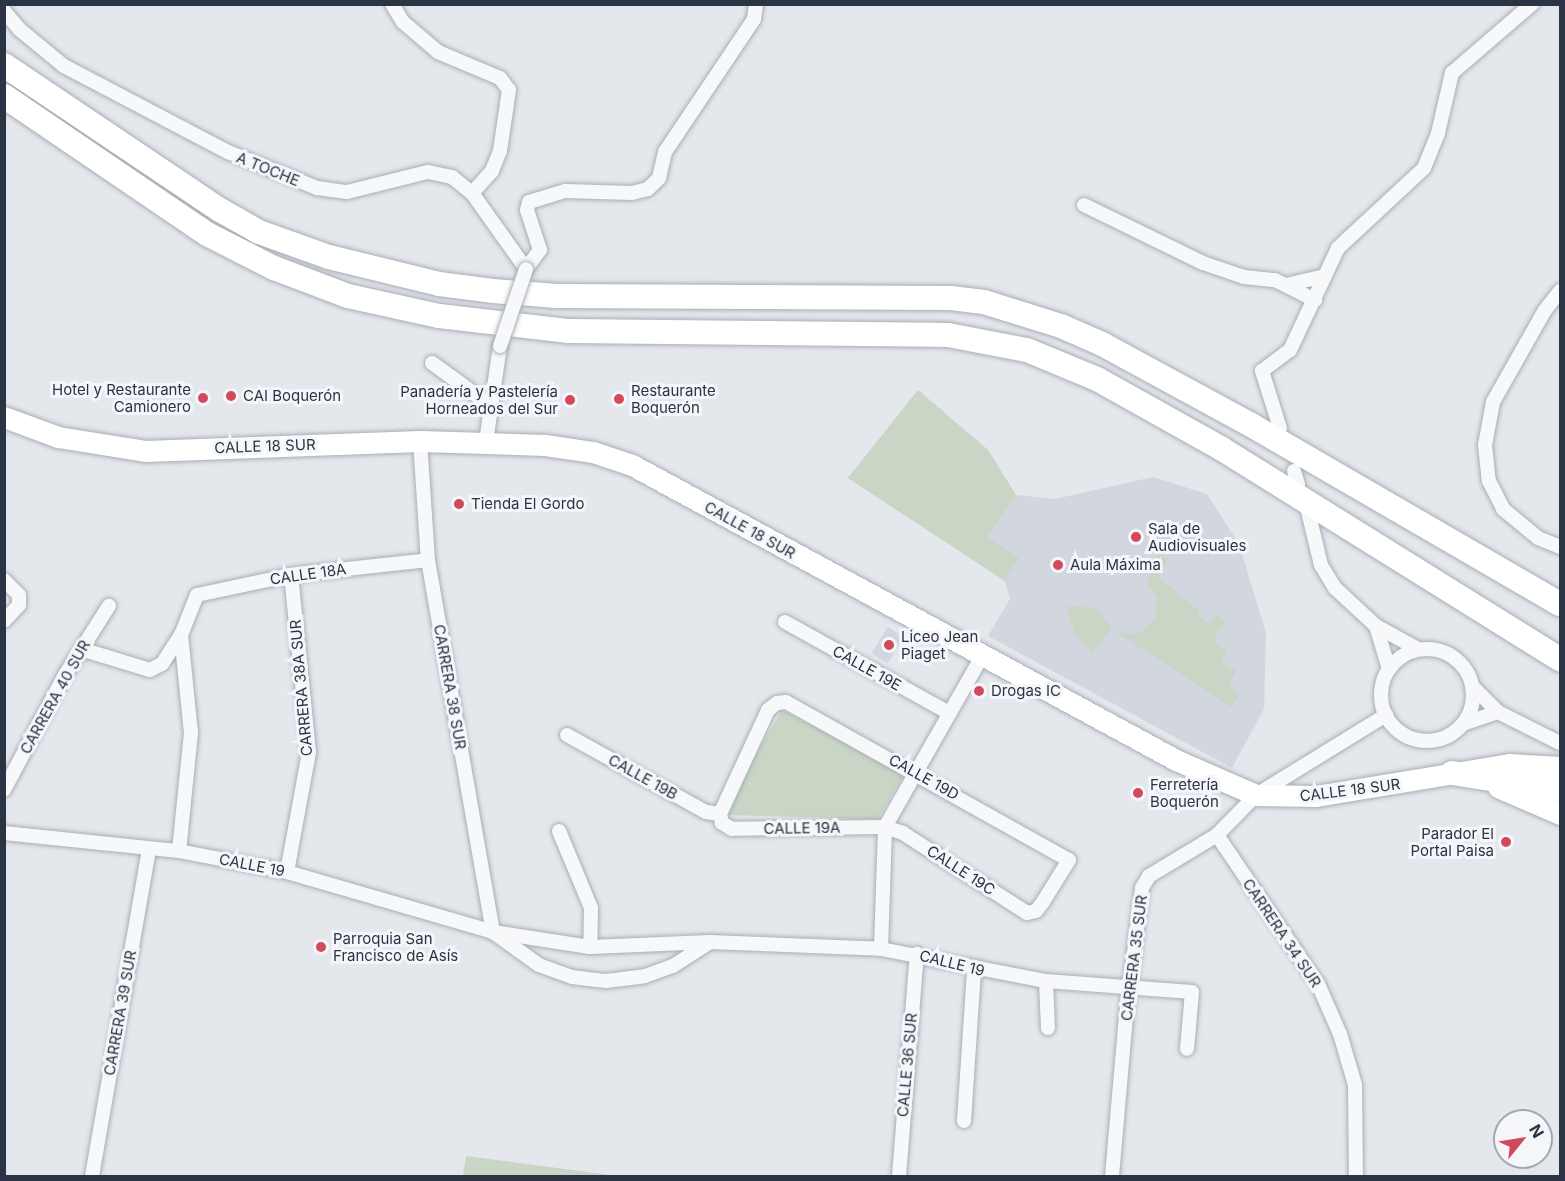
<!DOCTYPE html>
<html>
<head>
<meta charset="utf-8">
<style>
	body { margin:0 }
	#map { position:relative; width:1565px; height:1181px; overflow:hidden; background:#e4e7ec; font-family:Inter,sans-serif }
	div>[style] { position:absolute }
	.built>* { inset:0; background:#d2d6de; transform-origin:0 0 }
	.green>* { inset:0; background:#c9d6c5 }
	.roads { filter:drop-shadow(0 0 2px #a9aeb7) drop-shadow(0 0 2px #a9aeb7) }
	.street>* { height:14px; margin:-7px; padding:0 7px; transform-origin:7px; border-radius:7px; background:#f7f8fa }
	.street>.ring { margin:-7px; padding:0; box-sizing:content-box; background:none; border:14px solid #f7f8fa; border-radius:50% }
	.primary>* { height:21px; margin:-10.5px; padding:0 10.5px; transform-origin:10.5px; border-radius:10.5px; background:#fff }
	.highway>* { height:24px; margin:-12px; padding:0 12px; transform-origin:12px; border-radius:12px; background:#fff }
	.bridges { filter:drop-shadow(0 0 2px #a9aeb7) drop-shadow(0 0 2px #a9aeb7) }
	.street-bridge>* { height:14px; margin:-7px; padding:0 7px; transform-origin:7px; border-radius:7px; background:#f7f8fa }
	.dots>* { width:16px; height:16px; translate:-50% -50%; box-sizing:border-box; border:3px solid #f4f6f9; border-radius:50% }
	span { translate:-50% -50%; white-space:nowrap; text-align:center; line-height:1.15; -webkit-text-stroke:6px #f4f6f9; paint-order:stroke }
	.street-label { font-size:15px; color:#2b3445 }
	.poi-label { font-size:15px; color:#2b3445 }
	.right { translate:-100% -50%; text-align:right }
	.left { translate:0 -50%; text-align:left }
	.frame { position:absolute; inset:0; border:6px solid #2b3445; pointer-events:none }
	.north { position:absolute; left:1493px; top:1109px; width:60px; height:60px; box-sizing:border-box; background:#f4f6f9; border:2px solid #a4a8b1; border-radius:50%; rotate:60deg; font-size:16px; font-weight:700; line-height:24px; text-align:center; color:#2b3445 }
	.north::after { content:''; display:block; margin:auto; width:21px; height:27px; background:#d1495b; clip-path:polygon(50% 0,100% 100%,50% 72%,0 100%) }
</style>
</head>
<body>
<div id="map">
	<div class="built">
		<i style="clip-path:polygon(918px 390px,988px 450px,1016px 495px,1055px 499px,1153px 477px,1207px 494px,1239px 544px,1266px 633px,1264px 709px,1232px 768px,988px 636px,1010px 599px,1005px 581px,848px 478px)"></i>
		<i style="left:888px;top:627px;width:19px;height:31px;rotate:32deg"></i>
	</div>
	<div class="green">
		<i style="clip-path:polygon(918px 390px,988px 450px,1016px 495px,987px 537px,1019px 557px,1005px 581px,848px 478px)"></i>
		<i style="clip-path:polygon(1159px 555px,1168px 559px,1158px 577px,1199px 611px,1197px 615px,1210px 624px,1216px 614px,1225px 622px,1213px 641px,1227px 651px,1220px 662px,1236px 671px,1228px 685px,1240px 694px,1231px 707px,1116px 632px,1135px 634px,1143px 631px,1156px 617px,1157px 598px,1147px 582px)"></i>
		<i style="clip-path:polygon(1066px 605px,1098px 609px,1111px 629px,1093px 652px,1075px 635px)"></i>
		<i style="clip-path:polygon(782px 710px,904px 774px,878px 819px,721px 815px)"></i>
		<i style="clip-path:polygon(466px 1156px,618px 1176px,463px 1176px)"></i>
	</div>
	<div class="roads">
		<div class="street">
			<i style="left:392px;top:4px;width:21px;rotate:59deg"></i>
			<i style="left:403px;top:22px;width:46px;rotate:40.6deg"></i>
			<i style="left:438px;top:52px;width:67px;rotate:22.8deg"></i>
			<i style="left:500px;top:78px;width:15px;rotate:53deg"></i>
			<i style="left:509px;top:90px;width:62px;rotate:98.4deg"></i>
			<i style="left:500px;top:151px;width:22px;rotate:112deg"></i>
			<i style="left:492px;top:171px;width:30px;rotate:132deg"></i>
			<i style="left:4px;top:11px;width:23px;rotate:50deg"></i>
			<i style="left:19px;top:29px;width:58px;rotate:39.4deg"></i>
			<i style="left:64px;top:66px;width:185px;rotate:27.7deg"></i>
			<i style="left:228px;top:152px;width:96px;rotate:22deg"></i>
			<i style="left:317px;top:188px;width:30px;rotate:8deg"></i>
			<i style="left:347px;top:192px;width:83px;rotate:-13.9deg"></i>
			<i style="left:428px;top:172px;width:25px;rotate:12deg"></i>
			<i style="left:452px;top:177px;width:26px;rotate:39deg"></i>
			<i style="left:472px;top:193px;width:93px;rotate:54.6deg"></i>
			<i style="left:526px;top:269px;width:24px;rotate:-54deg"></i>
			<i style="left:540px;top:250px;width:42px;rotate:-108deg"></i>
			<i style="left:527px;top:210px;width:8px;rotate:-76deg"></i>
			<i style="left:529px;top:202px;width:38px;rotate:-17deg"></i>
			<i style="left:565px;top:191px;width:67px;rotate:1.7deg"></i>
			<i style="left:632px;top:193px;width:16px;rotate:-14deg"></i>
			<i style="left:648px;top:189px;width:16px;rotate:-45deg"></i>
			<i style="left:659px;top:178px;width:27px;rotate:-77deg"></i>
			<i style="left:665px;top:152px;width:160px;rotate:-56.2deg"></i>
			<i style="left:754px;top:19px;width:15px;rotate:-82deg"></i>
			<i style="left:1084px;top:205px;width:132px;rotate:26deg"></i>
			<i style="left:1203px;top:263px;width:43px;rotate:18.9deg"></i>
			<i style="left:1244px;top:277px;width:31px;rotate:6deg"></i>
			<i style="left:1275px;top:280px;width:45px;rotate:26.6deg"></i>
			<i style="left:1286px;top:285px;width:40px;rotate:-13deg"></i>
			<i style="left:1560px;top:291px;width:24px;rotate:128deg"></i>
			<i style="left:1545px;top:310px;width:106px;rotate:119.5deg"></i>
			<i style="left:1493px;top:402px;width:44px;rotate:100.5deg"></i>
			<i style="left:1485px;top:445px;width:36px;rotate:84deg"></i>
			<i style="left:1489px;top:481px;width:31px;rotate:63deg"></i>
			<i style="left:1503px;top:509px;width:45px;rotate:39.6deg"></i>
			<i style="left:1538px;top:538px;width:24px;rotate:22deg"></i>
			<i style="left:432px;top:363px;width:72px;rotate:35.9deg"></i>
			<i style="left:1280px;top:428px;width:60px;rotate:-107.5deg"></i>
			<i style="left:1262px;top:371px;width:35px;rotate:-37deg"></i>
			<i style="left:1290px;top:350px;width:113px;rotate:-64.8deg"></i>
			<i style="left:1338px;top:248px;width:117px;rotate:-42.9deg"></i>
			<i style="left:1424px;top:168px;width:38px;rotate:-68deg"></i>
			<i style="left:1438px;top:133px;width:62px;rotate:-76.9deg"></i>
			<i style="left:1452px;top:73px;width:106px;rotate:-40.8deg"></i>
			<i style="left:420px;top:441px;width:119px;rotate:86.2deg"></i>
			<i style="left:428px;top:560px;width:378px;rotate:80.1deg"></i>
			<i style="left:493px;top:932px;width:57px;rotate:35.7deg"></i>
			<i style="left:539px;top:965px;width:35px;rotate:20deg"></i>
			<i style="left:572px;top:977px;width:34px;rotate:7deg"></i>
			<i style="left:606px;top:981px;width:39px;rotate:-7deg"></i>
			<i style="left:645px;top:976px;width:30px;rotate:-20deg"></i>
			<i style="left:673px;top:966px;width:44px;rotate:-33deg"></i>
			<i style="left:486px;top:442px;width:97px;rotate:-81.7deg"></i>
			<i style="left:1294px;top:471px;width:14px;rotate:73deg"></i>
			<i style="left:1308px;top:511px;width:56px;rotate:76.5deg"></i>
			<i style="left:1321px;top:565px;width:27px;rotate:59deg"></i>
			<i style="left:1335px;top:588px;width:56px;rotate:42.8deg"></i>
			<i style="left:1376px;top:626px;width:48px;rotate:28.7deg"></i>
			<i style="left:4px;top:580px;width:21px;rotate:45deg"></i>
			<i style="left:19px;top:595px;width:10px;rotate:90deg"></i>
			<i style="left:19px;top:605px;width:22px;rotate:133deg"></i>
			<i style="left:785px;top:622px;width:188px;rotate:29deg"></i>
			<i style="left:1376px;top:626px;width:45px;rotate:73.2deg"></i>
			<i style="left:81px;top:649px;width:72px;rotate:16.9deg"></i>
			<i style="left:150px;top:670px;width:13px;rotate:-27deg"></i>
			<i style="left:162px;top:664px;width:35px;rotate:-57deg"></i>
			<i class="ring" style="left:1381px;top:649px;width:78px;height:78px"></i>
			<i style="left:1472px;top:686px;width:37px;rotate:45deg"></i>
			<i style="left:1498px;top:712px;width:69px;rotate:26.6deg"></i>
			<i style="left:786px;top:702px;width:324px;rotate:29.2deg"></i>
			<i style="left:1069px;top:860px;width:49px;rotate:121.8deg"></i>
			<i style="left:1043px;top:902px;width:11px;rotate:128deg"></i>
			<i style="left:1036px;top:911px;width:9px;rotate:167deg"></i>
			<i style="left:1027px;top:913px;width:148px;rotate:-147.2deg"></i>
			<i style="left:903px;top:833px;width:19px;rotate:-162deg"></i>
			<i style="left:885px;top:827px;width:153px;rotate:179.3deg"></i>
			<i style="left:732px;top:829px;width:12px;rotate:-149deg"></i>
			<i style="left:722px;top:823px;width:9px;rotate:-103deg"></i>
			<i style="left:720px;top:814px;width:115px;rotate:-65.2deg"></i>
			<i style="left:768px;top:710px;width:11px;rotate:-38deg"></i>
			<i style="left:777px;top:703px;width:9px;rotate:-6deg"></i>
			<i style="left:1463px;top:724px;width:37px;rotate:-19deg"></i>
			<i style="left:567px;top:735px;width:159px;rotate:29deg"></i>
			<i style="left:706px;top:812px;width:14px;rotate:8deg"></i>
			<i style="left:4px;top:790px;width:130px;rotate:-62.1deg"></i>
			<i style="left:65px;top:675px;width:82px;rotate:-57.5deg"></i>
			<i style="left:559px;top:831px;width:83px;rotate:67.4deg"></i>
			<i style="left:591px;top:908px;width:39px;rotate:91deg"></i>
			<i style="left:4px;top:833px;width:176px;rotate:5.9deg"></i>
			<i style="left:179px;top:851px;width:110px;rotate:11deg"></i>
			<i style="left:287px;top:872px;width:215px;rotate:16.2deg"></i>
			<i style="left:493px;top:932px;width:98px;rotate:8.8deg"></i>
			<i style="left:590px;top:947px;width:120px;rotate:-2.4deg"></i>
			<i style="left:710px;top:942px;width:171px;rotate:2.3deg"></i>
			<i style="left:881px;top:949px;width:168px;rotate:11deg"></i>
			<i style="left:1046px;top:981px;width:146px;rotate:4.3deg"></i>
			<i style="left:1192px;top:992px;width:57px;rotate:95deg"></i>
			<i style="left:1217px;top:835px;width:180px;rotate:55.9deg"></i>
			<i style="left:1318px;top:984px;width:55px;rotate:66.3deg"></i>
			<i style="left:1340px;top:1034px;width:53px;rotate:73.6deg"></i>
			<i style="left:1355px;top:1085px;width:91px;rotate:89.4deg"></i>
			<i style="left:179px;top:851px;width:119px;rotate:-84.2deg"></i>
			<i style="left:191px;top:733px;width:99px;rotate:-95.8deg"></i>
			<i style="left:181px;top:635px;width:43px;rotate:-68.2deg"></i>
			<i style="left:197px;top:595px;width:96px;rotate:-12deg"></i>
			<i style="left:291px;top:575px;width:138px;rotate:-6.2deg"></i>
			<i style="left:287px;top:872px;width:122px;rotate:-79.6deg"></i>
			<i style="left:309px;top:752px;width:178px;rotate:-95.8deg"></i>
			<i style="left:881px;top:949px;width:122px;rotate:-88.1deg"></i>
			<i style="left:885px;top:827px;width:197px;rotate:-60.4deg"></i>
			<i style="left:1046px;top:981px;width:47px;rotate:87.6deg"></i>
			<i style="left:964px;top:1121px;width:152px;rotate:-86.2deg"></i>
			<i style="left:92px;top:1176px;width:332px;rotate:-80.1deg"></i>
			<i style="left:899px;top:1176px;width:223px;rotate:-85.4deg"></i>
			<i style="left:1112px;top:1176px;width:160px;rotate:-85deg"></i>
			<i style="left:1126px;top:1017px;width:130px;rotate:-82.9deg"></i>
			<i style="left:1142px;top:888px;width:14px;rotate:-60deg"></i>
			<i style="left:1149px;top:876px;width:79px;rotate:-31.1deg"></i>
			<i style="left:1217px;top:835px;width:56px;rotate:-45.7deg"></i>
			<i style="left:1256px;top:795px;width:153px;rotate:-31.6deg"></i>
		</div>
		<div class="primary">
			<i style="left:4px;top:417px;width:58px;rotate:20.3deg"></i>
			<i style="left:58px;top:437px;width:88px;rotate:9.1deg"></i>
			<i style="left:145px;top:451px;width:275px;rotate:-2.1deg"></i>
			<i style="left:420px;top:441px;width:125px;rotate:1.8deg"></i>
			<i style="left:545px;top:445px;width:49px;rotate:8.3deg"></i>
			<i style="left:593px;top:452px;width:41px;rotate:18.4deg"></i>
			<i style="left:632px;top:465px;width:619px;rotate:28.47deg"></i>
			<i style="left:1176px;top:760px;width:87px;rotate:23.6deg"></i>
			<i style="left:1256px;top:795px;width:60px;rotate:1deg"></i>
			<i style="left:1316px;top:796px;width:196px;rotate:-9.4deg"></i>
			<i style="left:1509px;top:764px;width:51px;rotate:3.4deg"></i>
			<i style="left:1498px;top:787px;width:68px;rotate:23.5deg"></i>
		</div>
		<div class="highway">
			<i style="left:4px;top:65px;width:260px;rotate:33.9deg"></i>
			<i style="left:220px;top:210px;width:45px;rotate:29.4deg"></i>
			<i style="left:259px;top:232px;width:74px;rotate:19.7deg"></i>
			<i style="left:329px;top:257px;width:113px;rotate:13.8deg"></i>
			<i style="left:439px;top:284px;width:54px;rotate:7.4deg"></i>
			<i style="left:493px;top:291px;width:64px;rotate:4.5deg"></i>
			<i style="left:557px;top:296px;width:394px;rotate:0.3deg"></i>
			<i style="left:951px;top:298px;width:33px;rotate:7deg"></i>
			<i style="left:984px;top:302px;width:81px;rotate:17.3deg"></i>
			<i style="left:1061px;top:326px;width:45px;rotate:23.7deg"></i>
			<i style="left:1102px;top:344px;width:170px;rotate:28.5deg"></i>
			<i style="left:1251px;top:425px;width:357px;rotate:30.1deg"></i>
			<i style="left:4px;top:96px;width:245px;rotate:34.2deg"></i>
			<i style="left:207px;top:234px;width:75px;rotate:26.9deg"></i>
			<i style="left:274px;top:268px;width:79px;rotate:20.7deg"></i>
			<i style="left:348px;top:296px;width:93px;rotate:12.4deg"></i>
			<i style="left:439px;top:316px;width:131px;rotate:6.6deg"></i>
			<i style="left:569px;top:331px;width:379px;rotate:0.6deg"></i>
			<i style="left:948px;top:335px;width:80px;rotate:10.8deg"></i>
			<i style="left:1027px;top:350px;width:76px;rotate:22.5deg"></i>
			<i style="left:1097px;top:379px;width:143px;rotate:29.2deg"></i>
			<i style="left:1222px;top:449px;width:398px;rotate:31.9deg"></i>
			<i style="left:1452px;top:773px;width:109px;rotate:8.9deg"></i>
		</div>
	</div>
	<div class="bridges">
		<div class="street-bridge">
			<i style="left:500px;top:346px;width:81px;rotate:-71.3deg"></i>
		</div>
	</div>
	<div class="dots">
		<i style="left:231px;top:396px;background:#d1495b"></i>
		<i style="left:203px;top:398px;background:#d1495b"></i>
		<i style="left:619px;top:399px;background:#d1495b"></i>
		<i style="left:570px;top:400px;background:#d1495b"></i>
		<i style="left:459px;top:504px;background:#d1495b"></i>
		<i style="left:1136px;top:537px;background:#d1495b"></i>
		<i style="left:1058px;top:565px;background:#d1495b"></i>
		<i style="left:889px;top:645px;background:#d1495b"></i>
		<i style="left:979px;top:691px;background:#d1495b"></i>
		<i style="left:1138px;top:793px;background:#d1495b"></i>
		<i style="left:1506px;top:842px;background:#d1495b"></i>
		<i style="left:321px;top:947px;background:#d1495b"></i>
	</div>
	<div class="street-label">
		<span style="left:268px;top:169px;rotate:22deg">A TOCHE</span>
		<span style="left:265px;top:446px;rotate:-2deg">CALLE 18 SUR</span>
		<span style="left:750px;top:530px;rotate:29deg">CALLE 18 SUR</span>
		<span style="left:308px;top:574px;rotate:-8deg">CALLE 18A</span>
		<span style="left:867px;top:668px;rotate:29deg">CALLE 19E</span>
		<span style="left:450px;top:687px;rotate:80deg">CARRERA 38 SUR</span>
		<span style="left:301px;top:688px;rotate:-95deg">CARRERA 38A SUR</span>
		<span style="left:55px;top:697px;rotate:-61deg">CARRERA 40 SUR</span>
		<span style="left:643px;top:777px;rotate:29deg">CALLE 19B</span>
		<span style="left:924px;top:777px;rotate:29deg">CALLE 19D</span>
		<span style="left:1350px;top:790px;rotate:-7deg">CALLE 18 SUR</span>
		<span style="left:802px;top:828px;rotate:-1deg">CALLE 19A</span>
		<span style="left:252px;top:865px;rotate:11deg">CALLE 19</span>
		<span style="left:961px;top:870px;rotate:33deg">CALLE 19C</span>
		<span style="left:1282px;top:933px;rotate:56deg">CARRERA 34 SUR</span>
		<span style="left:1134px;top:958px;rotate:-83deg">CARRERA 35 SUR</span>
		<span style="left:952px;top:963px;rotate:14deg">CALLE 19</span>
		<span style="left:120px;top:1013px;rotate:-80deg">CARRERA 39 SUR</span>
		<span style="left:907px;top:1065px;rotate:-85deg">CALLE 36 SUR</span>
	</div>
	<div class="poi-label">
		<span class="right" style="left:191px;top:398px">Hotel y Restaurante<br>Camionero</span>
		<span class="left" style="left:631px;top:399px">Restaurante<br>Boquerón</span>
		<span class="right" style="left:558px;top:400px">Panadería y Pastelería<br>Horneados del Sur</span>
		<span class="left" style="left:243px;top:396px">CAI Boquerón</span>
		<span class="left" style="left:471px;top:504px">Tienda El Gordo</span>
		<span class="left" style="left:1148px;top:537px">Sala de<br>Audiovisuales</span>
		<span class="left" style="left:1070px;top:565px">Aula Máxima</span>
		<span class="left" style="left:901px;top:645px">Liceo Jean<br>Piaget</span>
		<span class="left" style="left:991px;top:691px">Drogas IC</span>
		<span class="left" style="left:1150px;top:793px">Ferretería<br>Boquerón</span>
		<span class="right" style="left:1494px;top:842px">Parador El<br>Portal Paisa</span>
		<span class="left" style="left:333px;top:947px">Parroquia San<br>Francisco de Asís</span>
	</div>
	<div class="frame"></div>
	<div class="north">N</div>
</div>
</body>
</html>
